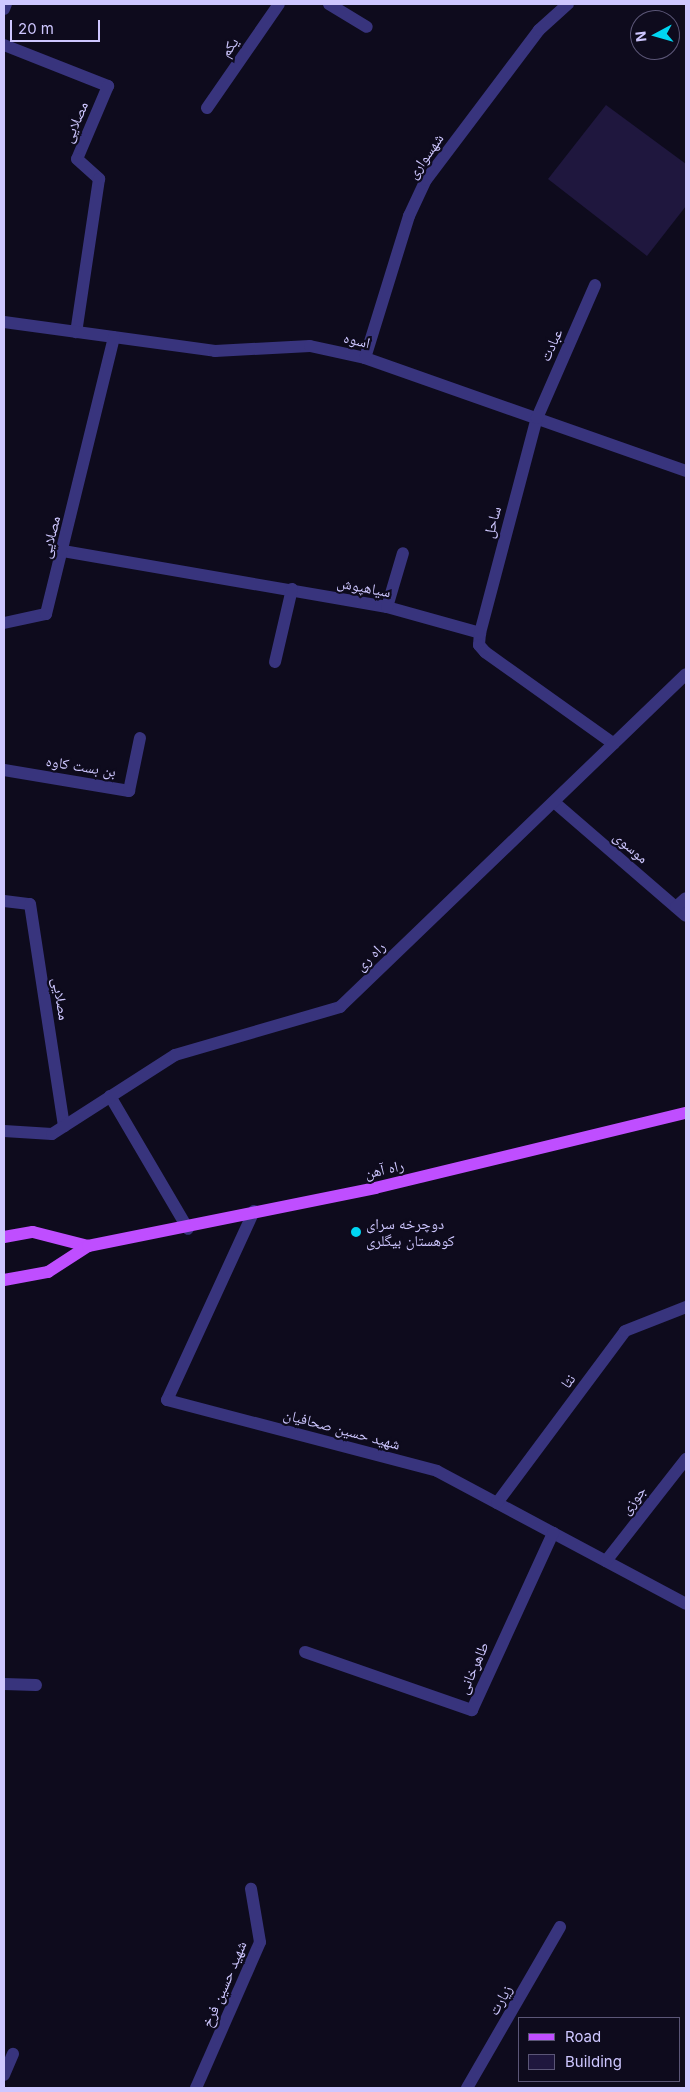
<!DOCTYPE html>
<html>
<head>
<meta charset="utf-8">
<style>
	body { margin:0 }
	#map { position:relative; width:690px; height:2092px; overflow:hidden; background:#0e0b1d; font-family:Inter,"Noto Naskh Arabic",sans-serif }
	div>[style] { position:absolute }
	.building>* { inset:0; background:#1f173e }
	.minor>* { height:12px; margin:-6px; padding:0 6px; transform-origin:6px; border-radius:6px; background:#38347d }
	.major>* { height:12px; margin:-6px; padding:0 6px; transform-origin:6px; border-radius:6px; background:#bf4eff }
	.dots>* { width:14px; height:14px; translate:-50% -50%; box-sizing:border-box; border:2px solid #0e0b1d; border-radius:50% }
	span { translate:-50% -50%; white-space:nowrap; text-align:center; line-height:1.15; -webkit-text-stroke:4.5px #0e0b1d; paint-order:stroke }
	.street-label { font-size:15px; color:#cec7ff }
	.poi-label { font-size:15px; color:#cec7ff }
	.left { translate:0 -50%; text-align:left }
	.frame { position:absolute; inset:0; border:5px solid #cec7ff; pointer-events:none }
	.legend { position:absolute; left:518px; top:2017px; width:162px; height:65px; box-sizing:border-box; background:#0e0b1d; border:1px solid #5b5677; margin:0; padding:6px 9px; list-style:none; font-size:15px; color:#cec7ff }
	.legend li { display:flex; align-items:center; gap:10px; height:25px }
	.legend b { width:25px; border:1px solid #5b5677 }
	.north { position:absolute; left:630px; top:10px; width:50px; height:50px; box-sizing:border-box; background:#0e0b1d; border:1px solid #5b5677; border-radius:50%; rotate:264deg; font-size:14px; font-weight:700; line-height:20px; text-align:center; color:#cec7ff }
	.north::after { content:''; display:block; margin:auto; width:18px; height:22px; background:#00d6f2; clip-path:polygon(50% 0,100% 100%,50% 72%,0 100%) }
	.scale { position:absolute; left:10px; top:20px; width:90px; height:22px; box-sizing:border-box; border:2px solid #cec7ff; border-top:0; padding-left:6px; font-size:15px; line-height:18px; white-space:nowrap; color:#cec7ff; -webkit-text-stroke:4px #0e0b1d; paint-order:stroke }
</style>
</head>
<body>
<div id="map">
	<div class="building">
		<i style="clip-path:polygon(606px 105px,686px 164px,686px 206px,647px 256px,548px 179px)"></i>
	</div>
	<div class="minor">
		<i style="left:329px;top:4px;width:44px;rotate:31.2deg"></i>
		<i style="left:4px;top:9px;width:5px;rotate:-68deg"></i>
		<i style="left:4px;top:45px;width:112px;rotate:21.5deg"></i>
		<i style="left:108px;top:86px;width:79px;rotate:113deg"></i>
		<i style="left:77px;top:159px;width:30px;rotate:42deg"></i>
		<i style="left:99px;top:179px;width:155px;rotate:98.5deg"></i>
		<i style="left:207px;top:108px;width:126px;rotate:-55.3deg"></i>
		<i style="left:4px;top:322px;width:213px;rotate:7.8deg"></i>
		<i style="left:215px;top:351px;width:95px;rotate:-3deg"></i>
		<i style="left:310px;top:346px;width:56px;rotate:12.3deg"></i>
		<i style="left:365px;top:358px;width:340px;rotate:19.4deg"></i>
		<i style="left:365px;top:358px;width:149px;rotate:-72.8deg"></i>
		<i style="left:409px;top:216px;width:40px;rotate:-65deg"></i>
		<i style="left:426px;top:180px;width:188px;rotate:-53deg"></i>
		<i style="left:539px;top:30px;width:39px;rotate:-42deg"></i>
		<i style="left:63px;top:551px;width:329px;rotate:9.8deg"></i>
		<i style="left:387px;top:607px;width:97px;rotate:15.6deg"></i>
		<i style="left:480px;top:633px;width:12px;rotate:95deg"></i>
		<i style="left:479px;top:645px;width:9px;rotate:49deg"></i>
		<i style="left:485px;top:652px;width:158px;rotate:35.5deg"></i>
		<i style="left:387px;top:607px;width:56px;rotate:-73.5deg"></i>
		<i style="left:4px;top:623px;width:43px;rotate:-12.1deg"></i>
		<i style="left:46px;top:614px;width:285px;rotate:-76.2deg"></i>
		<i style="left:480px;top:633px;width:222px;rotate:-75.2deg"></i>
		<i style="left:537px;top:418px;width:145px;rotate:-66.4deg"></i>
		<i style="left:275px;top:662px;width:75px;rotate:-76.9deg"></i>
		<i style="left:4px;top:770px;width:127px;rotate:9.5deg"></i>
		<i style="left:129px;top:791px;width:54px;rotate:-78.3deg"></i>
		<i style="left:554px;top:802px;width:174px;rotate:40.8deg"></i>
		<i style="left:4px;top:901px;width:26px;rotate:7deg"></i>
		<i style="left:30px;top:904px;width:225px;rotate:81.3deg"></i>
		<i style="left:676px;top:907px;width:13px;rotate:-42deg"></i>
		<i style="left:110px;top:1096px;width:154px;rotate:59.6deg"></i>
		<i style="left:4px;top:1131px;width:48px;rotate:3.6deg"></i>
		<i style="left:52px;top:1134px;width:146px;rotate:-32.7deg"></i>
		<i style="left:175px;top:1055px;width:172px;rotate:-16.2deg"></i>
		<i style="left:340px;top:1007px;width:480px;rotate:-43.9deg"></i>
		<i style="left:254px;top:1211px;width:208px;rotate:114.7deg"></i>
		<i style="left:167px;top:1400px;width:279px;rotate:14.7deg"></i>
		<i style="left:437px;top:1471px;width:282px;rotate:28.1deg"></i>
		<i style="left:497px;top:1503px;width:214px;rotate:-53.3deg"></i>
		<i style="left:625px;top:1331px;width:66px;rotate:-21.5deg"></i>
		<i style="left:606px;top:1561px;width:130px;rotate:-51.9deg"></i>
		<i style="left:305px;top:1652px;width:177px;rotate:19.2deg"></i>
		<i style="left:472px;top:1710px;width:195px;rotate:-65.4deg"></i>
		<i style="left:4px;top:1684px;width:32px;rotate:2deg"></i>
		<i style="left:4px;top:2075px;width:23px;rotate:-67deg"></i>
		<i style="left:196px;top:2088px;width:159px;rotate:-66.3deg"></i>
		<i style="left:260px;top:1942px;width:54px;rotate:-99.6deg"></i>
		<i style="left:467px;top:2088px;width:186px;rotate:-60deg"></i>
	</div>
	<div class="major">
		<i style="left:4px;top:1237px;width:29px;rotate:-10deg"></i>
		<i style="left:33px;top:1232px;width:57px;rotate:14.3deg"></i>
		<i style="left:4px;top:1280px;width:45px;rotate:-10.3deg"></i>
		<i style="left:48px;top:1272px;width:48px;rotate:-33deg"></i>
		<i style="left:88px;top:1246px;width:293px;rotate:-11.4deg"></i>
		<i style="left:375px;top:1188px;width:320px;rotate:-13.6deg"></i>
	</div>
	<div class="dots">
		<i style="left:356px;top:1232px;background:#00d6f2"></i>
	</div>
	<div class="street-label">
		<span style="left:229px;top:47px;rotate:-56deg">یکم</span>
		<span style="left:75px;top:122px;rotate:-67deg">مصلایی</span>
		<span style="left:425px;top:156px;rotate:-55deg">شهسواری</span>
		<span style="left:357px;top:340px;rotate:13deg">اسوه</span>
		<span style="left:551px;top:345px;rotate:-66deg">عبادت</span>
		<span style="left:492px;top:522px;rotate:-75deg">ساحل</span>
		<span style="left:50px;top:537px;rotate:-76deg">مصلایی</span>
		<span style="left:364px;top:587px;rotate:11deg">سیاهپوش</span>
		<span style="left:81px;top:766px;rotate:9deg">بن بست کاوه</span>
		<span style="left:631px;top:847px;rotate:41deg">موسوی</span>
		<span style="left:370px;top:956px;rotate:-44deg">راه ری</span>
		<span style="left:61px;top:999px;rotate:81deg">مصلایی</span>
		<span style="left:384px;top:1169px;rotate:-13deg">راه آهن</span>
		<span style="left:568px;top:1381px;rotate:-53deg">نثا</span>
		<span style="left:342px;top:1429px;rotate:15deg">شهید حسین صحافیان</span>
		<span style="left:633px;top:1500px;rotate:-52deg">جوزی</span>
		<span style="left:473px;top:1668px;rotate:-66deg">طاهرخانی</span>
		<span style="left:224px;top:1984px;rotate:-67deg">شهید حسین فرخ</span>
		<span style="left:500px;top:2000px;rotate:-60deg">زیارت</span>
	</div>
	<div class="poi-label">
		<span class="left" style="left:366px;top:1232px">دوچرخه سرای<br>کوهستان بیگلری</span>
	</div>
	<div class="frame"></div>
	<ul class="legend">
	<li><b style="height:6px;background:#bf4eff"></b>Road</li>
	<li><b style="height:14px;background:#1f173e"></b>Building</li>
	</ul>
	<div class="north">N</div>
	<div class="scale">20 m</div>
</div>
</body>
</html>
